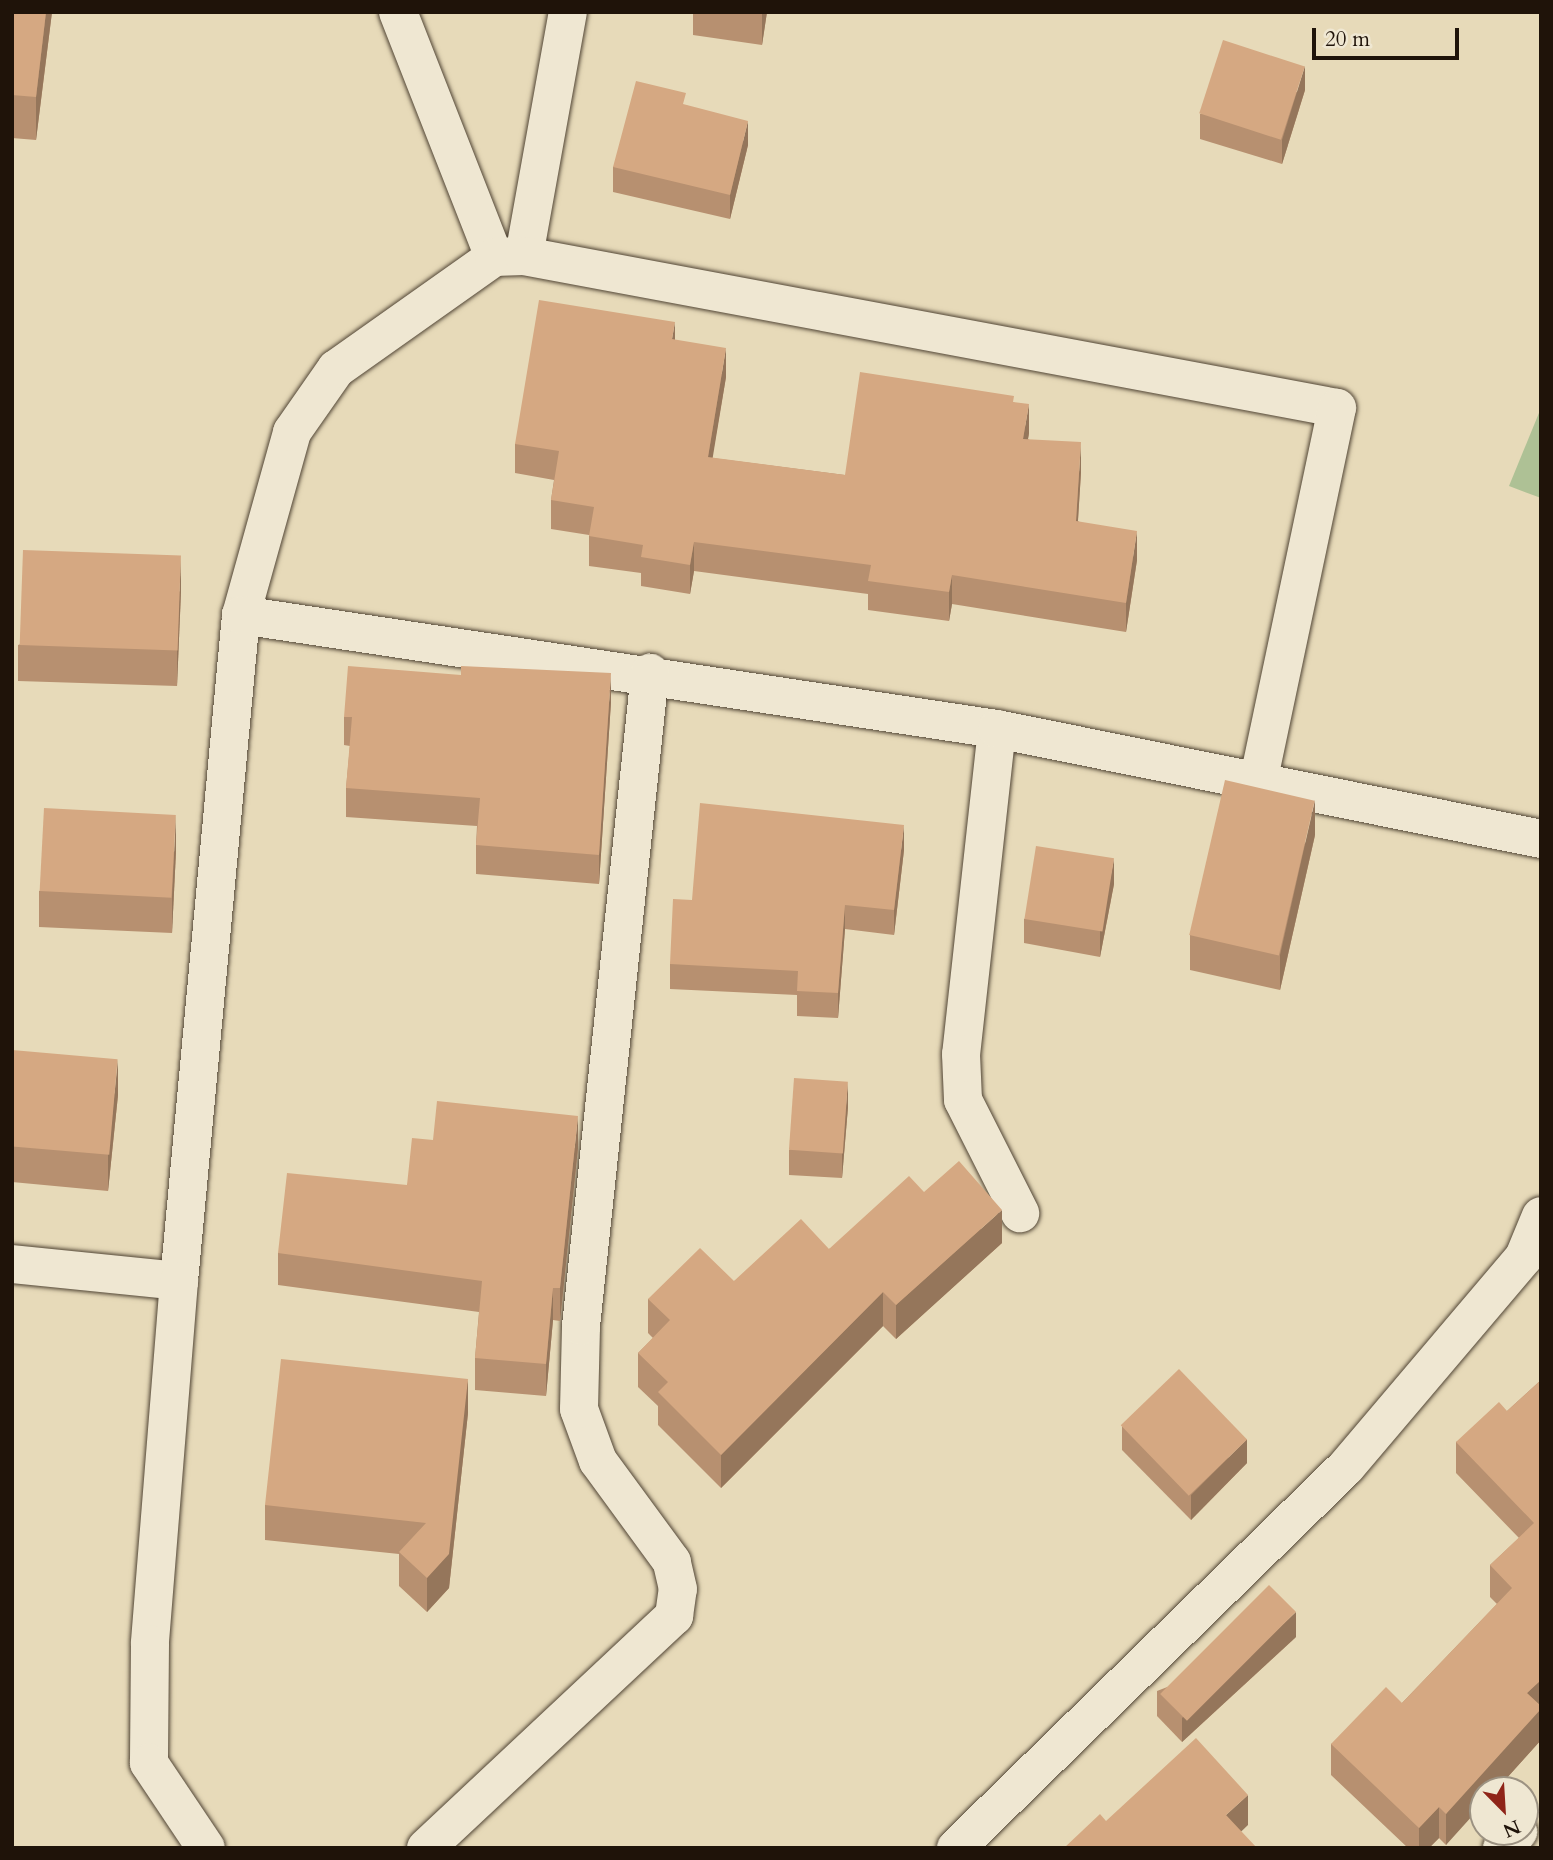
<!DOCTYPE html>
<html>
<head>
<meta charset="utf-8">
<style>
	body { margin:0 }
	#map { position:relative; width:1553px; height:1860px; overflow:hidden; background:#e7dab9; font-family:Cardo,serif }
	div>[style] { position:absolute }
	.green>* { inset:0; background:#aec195 }
	.roads { filter:drop-shadow(0 0 2px #514535) drop-shadow(0 0 2px #514535) }
	.minor>* { height:38px; margin:-19px; padding:0 19px; transform-origin:19px; border-radius:19px; background:#efe7d2 }
	.wall>* { inset:0; background:#b79070 }
	.shaded-wall>* { inset:0; background:#95765b }
	.building>* { inset:0; background:#d5a882; transform-origin:0 0 }
	span { translate:-50% -50%; white-space:nowrap; text-align:center; line-height:1.15; -webkit-text-stroke:5px #efe7d2; paint-order:stroke }
	.frame { position:absolute; inset:0; border:14px solid #1f1309; pointer-events:none }
	.north { position:absolute; left:1469px; top:1776px; width:70px; height:70px; box-sizing:border-box; background:#efe7d2; border:2px solid #9c9282; border-radius:50%; rotate:156deg; font-size:19px; font-weight:700; line-height:28px; text-align:center; color:#1f1309 }
	.north::after { content:''; display:block; margin:auto; width:24px; height:32px; background:#8f2418; clip-path:polygon(50% 0,100% 100%,50% 72%,0 100%) }
	.scale { position:absolute; left:1312px; top:28px; width:147px; height:32px; box-sizing:border-box; border:4px solid #1f1309; border-top:0; padding-left:9px; font-size:21px; line-height:24px; white-space:nowrap; color:#1f1309; -webkit-text-stroke:5px #efe7d2; paint-order:stroke }
</style>
</head>
<body>
<div id="map">
	<div class="green">
		<i style="clip-path:polygon(1541px 408px,1541px 498px,1509px 486px)"></i>
	</div>
	<div class="roads">
		<div class="minor">
			<i style="left:398px;top:12px;width:263px;rotate:68.6deg"></i>
			<i style="left:524px;top:256px;width:248px;rotate:-79.8deg"></i>
			<i style="left:241px;top:615px;width:190px;rotate:-74.4deg"></i>
			<i style="left:292px;top:432px;width:77px;rotate:-55.1deg"></i>
			<i style="left:336px;top:369px;width:194px;rotate:-35.3deg"></i>
			<i style="left:494px;top:257px;width:30px;rotate:-2deg"></i>
			<i style="left:524px;top:256px;width:827px;rotate:10.59deg"></i>
			<i style="left:1337px;top:408px;width:384px;rotate:101.9deg"></i>
			<i style="left:997px;top:729px;width:327px;rotate:96.3deg"></i>
			<i style="left:961px;top:1054px;width:46px;rotate:87.5deg"></i>
			<i style="left:963px;top:1100px;width:127px;rotate:63.2deg"></i>
			<i style="left:12px;top:1264px;width:168px;rotate:5.8deg"></i>
			<i style="left:179px;top:1281px;width:669px;rotate:-84.68deg"></i>
			<i style="left:241px;top:615px;width:765px;rotate:8.58deg"></i>
			<i style="left:997px;top:729px;width:555px;rotate:11.43deg"></i>
			<i style="left:179px;top:1281px;width:364px;rotate:94.6deg"></i>
			<i style="left:150px;top:1644px;width:119px;rotate:90.5deg"></i>
			<i style="left:149px;top:1763px;width:102px;rotate:56.2deg"></i>
			<i style="left:426px;top:1848px;width:340px;rotate:-43.1deg"></i>
			<i style="left:674px;top:1616px;width:27px;rotate:-82deg"></i>
			<i style="left:678px;top:1589px;width:28px;rotate:-103deg"></i>
			<i style="left:672px;top:1562px;width:125px;rotate:-126.2deg"></i>
			<i style="left:598px;top:1461px;width:55px;rotate:-110.1deg"></i>
			<i style="left:579px;top:1409px;width:83px;rotate:-88.6deg"></i>
			<i style="left:581px;top:1326px;width:657px;rotate:-83.97deg"></i>
			<i style="left:956px;top:1848px;width:545px;rotate:-44.33deg"></i>
			<i style="left:1346px;top:1467px;width:275px;rotate:-49.7deg"></i>
			<i style="left:1524px;top:1257px;width:44px;rotate:-67.5deg"></i>
			<i style="left:1502px;top:1848px;width:23px;rotate:-45deg"></i>
		</div>
	</div>
	<div class="wall">
		<i style="clip-path:polygon(12px 12px,52px 12px,36px 140px,12px 138px)"></i>
		<i style="clip-path:polygon(693px 12px,767px 12px,762px 45px,693px 35px)"></i>
		<i style="clip-path:polygon(1305px 90px,1282px 164px,1200px 139px,1200px 114px)"></i>
		<i style="clip-path:polygon(686px 105px,748px 145px,730px 219px,613px 192px,613px 167px)"></i>
		<i style="clip-path:polygon(675px 340px,726px 377px,712px 458px,845px 475px,1014px 402px,1029px 433px,1028px 439px,1081px 472px,1078px 521px,1137px 560px,1126px 632px,952px 604px,949px 621px,868px 610px,868px 594px,694px 571px,690px 594px,641px 586px,641px 573px,589px 566px,589px 535px,551px 529px,551px 500px,554px 480px,515px 473px,515px 444px)"></i>
		<i style="clip-path:polygon(181px 591px,177px 686px,18px 681px,18px 645px)"></i>
		<i style="clip-path:polygon(611px 702px,599px 884px,476px 874px,476px 845px,477px 826px,346px 817px,346px 788px,350px 746px,344px 745px,344px 717px)"></i>
		<i style="clip-path:polygon(1315px 835px,1280px 990px,1190px 970px,1190px 935px)"></i>
		<i style="clip-path:polygon(904px 850px,894px 935px,845px 929px,838px 1018px,797px 1016px,797px 995px,670px 989px,670px 964px,692px 900px)"></i>
		<i style="clip-path:polygon(176px 851px,172px 933px,39px 927px,39px 891px)"></i>
		<i style="clip-path:polygon(1114px 884px,1100px 957px,1024px 943px,1024px 919px)"></i>
		<i style="clip-path:polygon(12px 1050px,118px 1095px,108px 1191px,12px 1182px)"></i>
		<i style="clip-path:polygon(848px 1107px,842px 1178px,789px 1175px,789px 1150px)"></i>
		<i style="clip-path:polygon(433px 1140px,578px 1148px,560px 1321px,553px 1320px,546px 1396px,475px 1390px,475px 1358px,479px 1312px,278px 1285px,278px 1253px,407px 1185px)"></i>
		<i style="clip-path:polygon(924px 1192px,1002px 1243px,896px 1339px,883px 1326px,721px 1488px,658px 1425px,658px 1406px,638px 1387px,638px 1353px,653px 1338px,648px 1333px,648px 1299px,734px 1281px,829px 1249px)"></i>
		<i style="clip-path:polygon(1541px 1380px,1541px 1740px,1496px 1790px,1483px 1790px,1446px 1845px,1439px 1838px,1429px 1848px,1408px 1848px,1331px 1775px,1331px 1744px,1402px 1703px,1497px 1604px,1490px 1597px,1490px 1565px,1519px 1538px,1456px 1473px,1456px 1442px,1507px 1411px)"></i>
		<i style="clip-path:polygon(468px 1413px,449px 1588px,427px 1612px,399px 1586px,399px 1554px,265px 1540px,265px 1505px)"></i>
		<i style="clip-path:polygon(1122px 1426px,1247px 1463px,1191px 1520px,1122px 1450px)"></i>
		<i style="clip-path:polygon(1296px 1637px,1182px 1742px,1157px 1716px,1157px 1691px)"></i>
	</div>
	<div class="shaded-wall">
		<i style="clip-path:polygon(46px 12px,52px 12px,36px 140px,36px 97px)"></i>
		<i style="clip-path:polygon(762px 12px,767px 12px,762px 45px)"></i>
		<i style="clip-path:polygon(1305px 66px,1305px 90px,1282px 164px,1282px 140px)"></i>
		<i style="clip-path:polygon(748px 121px,748px 145px,730px 219px,730px 195px)"></i>
		<i style="clip-path:polygon(675px 322px,675px 351px,672px 339px)"></i>
		<i style="clip-path:polygon(726px 348px,726px 377px,708px 486px,708px 457px)"></i>
		<i style="clip-path:polygon(1029px 404px,1029px 433px,1023px 468px,1023px 439px)"></i>
		<i style="clip-path:polygon(1081px 442px,1081px 472px,1076px 550px,1076px 521px)"></i>
		<i style="clip-path:polygon(1137px 531px,1137px 560px,1126px 632px,1126px 603px)"></i>
		<i style="clip-path:polygon(694px 542px,694px 571px,690px 594px,690px 565px)"></i>
		<i style="clip-path:polygon(181px 555px,181px 591px,177px 686px,177px 651px)"></i>
		<i style="clip-path:polygon(952px 575px,952px 604px,949px 621px,949px 592px)"></i>
		<i style="clip-path:polygon(611px 673px,611px 702px,599px 884px,599px 855px)"></i>
		<i style="clip-path:polygon(1315px 800px,1315px 835px,1280px 990px,1280px 955px)"></i>
		<i style="clip-path:polygon(176px 815px,176px 851px,172px 933px,172px 897px)"></i>
		<i style="clip-path:polygon(904px 825px,904px 850px,894px 935px,894px 910px)"></i>
		<i style="clip-path:polygon(1114px 859px,1114px 884px,1100px 957px,1100px 932px)"></i>
		<i style="clip-path:polygon(845px 905px,845px 929px,838px 1018px,838px 993px)"></i>
		<i style="clip-path:polygon(118px 1060px,118px 1095px,108px 1191px,108px 1155px)"></i>
		<i style="clip-path:polygon(848px 1082px,848px 1107px,842px 1178px,842px 1153px)"></i>
		<i style="clip-path:polygon(578px 1116px,578px 1148px,560px 1321px,560px 1288px)"></i>
		<i style="clip-path:polygon(1002px 1210px,1002px 1243px,896px 1339px,896px 1305px)"></i>
		<i style="clip-path:polygon(553px 1288px,553px 1320px,546px 1396px,546px 1364px)"></i>
		<i style="clip-path:polygon(883px 1292px,883px 1326px,721px 1488px,721px 1455px)"></i>
		<i style="clip-path:polygon(468px 1379px,468px 1413px,449px 1588px,427px 1612px,427px 1578px)"></i>
		<i style="clip-path:polygon(1247px 1439px,1247px 1463px,1191px 1520px,1191px 1495px)"></i>
		<i style="clip-path:polygon(1296px 1612px,1296px 1637px,1182px 1742px,1182px 1718px)"></i>
		<i style="clip-path:polygon(1541px 1680px,1541px 1740px,1496px 1790px,1483px 1790px,1483px 1804px,1446px 1845px,1446px 1814px,1527px 1693px)"></i>
		<i style="clip-path:polygon(1248px 1795px,1248px 1825px,1226px 1846px,1226px 1815px)"></i>
		<i style="clip-path:polygon(1439px 1807px,1439px 1838px,1429px 1848px,1419px 1848px,1419px 1828px)"></i>
	</div>
	<div class="building">
		<i style="clip-path:polygon(12px 12px,46px 12px,36px 97px,12px 95px)"></i>
		<i style="left:1223px;top:40px;width:86px;height:77px;rotate:18deg"></i>
		<i style="clip-path:polygon(636px 81px,686px 93px,683px 104px,748px 121px,730px 195px,613px 167px)"></i>
		<i style="clip-path:polygon(539px 300px,675px 322px,672px 339px,726px 348px,708px 457px,845px 475px,860px 372px,1014px 396px,1013px 402px,1029px 404px,1023px 439px,1081px 442px,1076px 521px,1137px 531px,1126px 603px,952px 575px,949px 592px,868px 581px,871px 565px,694px 542px,690px 565px,641px 557px,643px 545px,589px 536px,594px 507px,551px 500px,559px 451px,515px 444px)"></i>
		<i style="left:23px;top:550px;width:158px;height:95px;rotate:2deg"></i>
		<i style="clip-path:polygon(348px 666px,461px 675px,461px 666px,611px 673px,599px 855px,476px 845px,480px 798px,346px 788px,352px 717px,344px 717px)"></i>
		<i style="left:1225px;top:780px;width:92px;height:159px;rotate:13deg"></i>
		<i style="clip-path:polygon(700px 803px,904px 825px,894px 910px,845px 905px,838px 993px,797px 991px,798px 971px,670px 964px,673px 899px,692px 900px)"></i>
		<i style="left:44px;top:808px;width:132px;height:83px;rotate:3deg"></i>
		<i style="left:1036px;top:846px;width:79px;height:74px;rotate:9deg"></i>
		<i style="left:12px;top:1050px;width:106px;height:96px;rotate:5deg"></i>
		<i style="left:794px;top:1078px;width:54px;height:72px;rotate:4deg"></i>
		<i style="clip-path:polygon(437px 1101px,578px 1116px,560px 1288px,553px 1288px,546px 1364px,475px 1358px,482px 1281px,278px 1253px,287px 1173px,407px 1185px,412px 1138px,433px 1140px)"></i>
		<i style="clip-path:polygon(959px 1161px,1002px 1210px,896px 1305px,883px 1292px,721px 1455px,658px 1392px,668px 1382px,638px 1353px,670px 1320px,648px 1299px,700px 1248px,734px 1281px,801px 1219px,829px 1249px,909px 1176px,924px 1192px)"></i>
		<i style="clip-path:polygon(281px 1359px,468px 1379px,449px 1554px,427px 1578px,399px 1552px,426px 1523px,265px 1505px)"></i>
		<i style="left:1179px;top:1369px;width:98px;height:81px;rotate:46deg"></i>
		<i style="clip-path:polygon(1541px 1380px,1541px 1680px,1527px 1693px,1541px 1706px,1541px 1709px,1446px 1814px,1439px 1807px,1419px 1828px,1331px 1744px,1386px 1687px,1402px 1703px,1512px 1588px,1490px 1565px,1534px 1523px,1456px 1442px,1499px 1402px,1507px 1411px)"></i>
		<i style="left:1269px;top:1585px;width:38px;height:154px;rotate:45deg"></i>
		<i style="clip-path:polygon(1196px 1738px,1248px 1795px,1226px 1815px,1257px 1848px,1064px 1848px,1100px 1814px,1106px 1821px)"></i>
	</div>
	<div class="frame"></div>
	<div class="north">N</div>
	<div class="scale">20 m</div>
</div>
</body>
</html>
